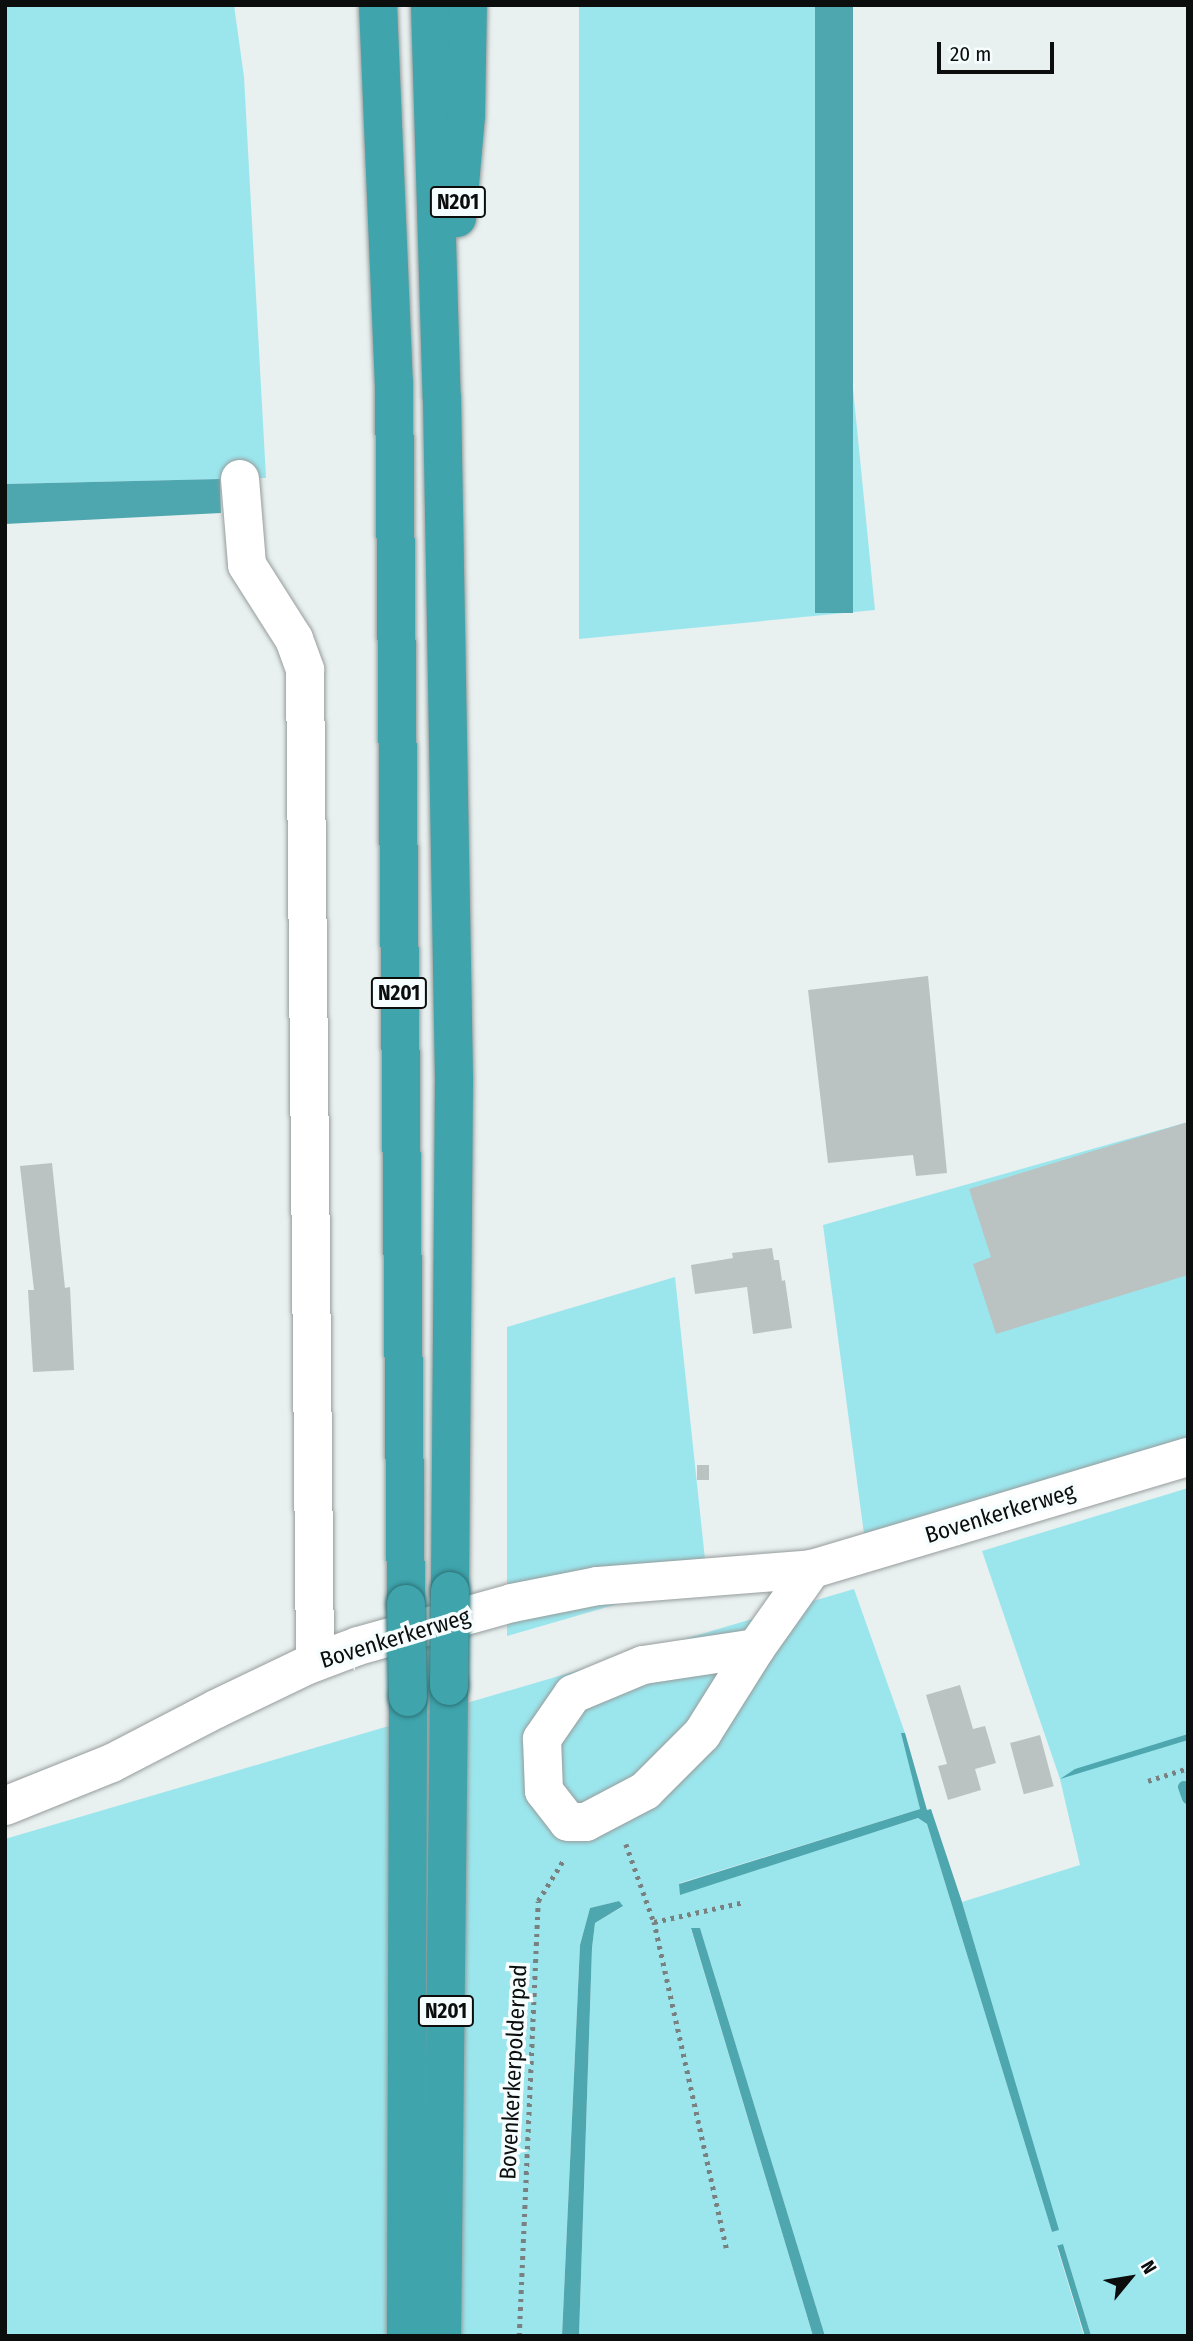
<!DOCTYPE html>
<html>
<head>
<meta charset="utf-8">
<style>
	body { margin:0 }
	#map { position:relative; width:1193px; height:2341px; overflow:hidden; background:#e9f0f0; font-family:"Fira Sans Condensed",sans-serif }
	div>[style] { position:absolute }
	.green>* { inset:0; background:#9be6ed }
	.water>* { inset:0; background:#4ea7af; transform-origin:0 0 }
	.stream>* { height:12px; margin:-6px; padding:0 6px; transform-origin:6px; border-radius:6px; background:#4ea7af }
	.building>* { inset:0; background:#bbc2c2; transform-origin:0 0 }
	.path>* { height:4.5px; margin-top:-2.25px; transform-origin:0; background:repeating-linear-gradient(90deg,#7a7f7f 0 3.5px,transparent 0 8.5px) }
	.roads { filter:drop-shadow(0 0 2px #969c9c) drop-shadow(0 0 2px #969c9c) }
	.minor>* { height:38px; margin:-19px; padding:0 19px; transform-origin:19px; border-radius:19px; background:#fff }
	.highway>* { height:38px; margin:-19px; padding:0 19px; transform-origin:19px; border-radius:19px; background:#3fa4ac }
	.bridges { filter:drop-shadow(0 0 2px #2d7075) drop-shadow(0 0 2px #2d7075) }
	.highway-bridge>* { height:38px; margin:-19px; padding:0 19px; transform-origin:19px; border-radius:19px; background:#3fa4ac }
	span { translate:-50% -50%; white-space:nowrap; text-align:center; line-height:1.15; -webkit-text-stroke:7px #f6fdfe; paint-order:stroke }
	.shield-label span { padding:2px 5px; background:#f6fdfe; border:2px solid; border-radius:5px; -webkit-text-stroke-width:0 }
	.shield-label { font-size:21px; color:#0c0e0e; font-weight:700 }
	.street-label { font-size:23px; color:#0c0e0e }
	.frame { position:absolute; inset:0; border:7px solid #0c0e0e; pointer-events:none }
	.north { position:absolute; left:1095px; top:2243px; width:70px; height:70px; -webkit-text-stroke:5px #f6fdfe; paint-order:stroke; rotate:60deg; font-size:19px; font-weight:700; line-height:28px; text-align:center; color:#0c0e0e }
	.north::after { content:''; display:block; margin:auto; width:24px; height:32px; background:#0c0e0e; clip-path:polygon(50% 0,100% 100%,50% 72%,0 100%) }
	.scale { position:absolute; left:937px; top:42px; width:117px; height:32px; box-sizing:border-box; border:4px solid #0c0e0e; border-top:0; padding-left:9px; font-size:21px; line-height:24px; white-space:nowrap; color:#0c0e0e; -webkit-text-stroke:5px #f6fdfe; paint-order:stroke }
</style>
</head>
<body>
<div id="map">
	<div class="green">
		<i style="clip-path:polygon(5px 5px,234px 5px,244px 77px,266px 478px,5px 484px)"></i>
		<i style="clip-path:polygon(579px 5px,815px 5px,875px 610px,579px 639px)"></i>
		<i style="clip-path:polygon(1188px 1122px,1188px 1441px,864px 1534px,823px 1225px)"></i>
		<i style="clip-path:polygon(675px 1277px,707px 1578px,507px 1636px,507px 1327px)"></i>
		<i style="clip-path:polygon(1188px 1488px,1188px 2336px,1091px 2336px,1063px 2244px,1057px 2247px,1084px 2336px,825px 2336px,700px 1928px,691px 1929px,813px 2336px,579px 2336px,592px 1948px,595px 1923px,622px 1907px,619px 1901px,590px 1908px,580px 1945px,562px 2336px,5px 2336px,5px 1839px,854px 1589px,905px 1733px,902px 1733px,920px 1809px,680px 1883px,680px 1894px,918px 1818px,927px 1824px,1052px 2232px,1058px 2230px,962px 1902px,1080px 1865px,1060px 1779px,982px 1551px)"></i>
	</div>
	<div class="water">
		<i style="left:815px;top:5px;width:38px;height:608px"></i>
		<i style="clip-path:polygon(220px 479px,221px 513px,5px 524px,5px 484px)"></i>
		<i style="clip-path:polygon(901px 1733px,905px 1733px,927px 1810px,931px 1809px,962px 1902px,1059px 2230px,1052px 2232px,927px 1824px,918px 1818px,680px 1895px,679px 1884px,920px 1809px)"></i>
		<i style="clip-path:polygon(1188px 1734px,1188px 1740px,1060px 1779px,1075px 1769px)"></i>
		<i style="clip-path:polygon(619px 1901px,623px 1906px,595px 1923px,592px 1948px,579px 2336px,562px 2336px,580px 1945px,590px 1908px)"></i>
		<i style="clip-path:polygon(691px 1928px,700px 1928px,825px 2336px,813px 2336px)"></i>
		<i style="left:1063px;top:2244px;width:96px;height:6px;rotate:73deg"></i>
	</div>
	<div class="stream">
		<i style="left:1184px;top:1787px;width:12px;rotate:70deg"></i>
	</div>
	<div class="building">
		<i style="clip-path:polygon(928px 976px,947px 1173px,916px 1176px,913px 1155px,828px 1163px,808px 990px)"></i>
		<i style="clip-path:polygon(1188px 1122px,1188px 1275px,996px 1334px,973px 1264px,991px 1257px,969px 1189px)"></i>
		<i style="clip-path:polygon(52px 1163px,65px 1288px,70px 1287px,74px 1370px,33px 1372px,28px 1290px,34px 1290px,20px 1166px)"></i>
		<i style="clip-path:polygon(772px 1248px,774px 1260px,779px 1260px,782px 1281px,785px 1280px,792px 1328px,753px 1334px,747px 1287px,695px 1294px,691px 1265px,733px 1258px,732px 1253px)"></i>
		<i style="left:697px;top:1465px;width:12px;height:15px"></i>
		<i style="clip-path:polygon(960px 1685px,973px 1729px,985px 1726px,996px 1763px,975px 1769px,981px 1790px,948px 1800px,938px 1766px,947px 1764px,926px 1695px)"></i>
		<i style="left:1040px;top:1735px;width:53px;height:31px;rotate:75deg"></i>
	</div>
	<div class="path">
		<i style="left:1148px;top:1781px;width:42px;rotate:-18deg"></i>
		<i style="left:626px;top:1844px;width:83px;rotate:70.3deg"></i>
		<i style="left:726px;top:2248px;width:334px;rotate:-102.5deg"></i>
		<i style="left:654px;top:1922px;width:92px;rotate:-12.5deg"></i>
		<i style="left:519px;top:2336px;width:435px;rotate:-87.5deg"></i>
		<i style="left:538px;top:1901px;width:49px;rotate:-58.2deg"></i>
	</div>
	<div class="roads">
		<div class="minor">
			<i style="left:240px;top:479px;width:86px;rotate:85.3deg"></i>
			<i style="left:247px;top:565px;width:88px;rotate:57.6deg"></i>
			<i style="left:294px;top:639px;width:33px;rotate:70deg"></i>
			<i style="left:305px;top:670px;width:992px;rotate:89.42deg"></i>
			<i style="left:756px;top:1648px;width:114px;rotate:171.4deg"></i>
			<i style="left:643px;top:1665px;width:76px;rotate:157.5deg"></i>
			<i style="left:573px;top:1694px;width:55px;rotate:124.6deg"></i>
			<i style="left:542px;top:1739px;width:52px;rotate:87.8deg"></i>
			<i style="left:544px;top:1791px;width:39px;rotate:52deg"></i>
			<i style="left:568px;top:1822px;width:18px"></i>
			<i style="left:586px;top:1822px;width:67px;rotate:-27.7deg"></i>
			<i style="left:645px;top:1791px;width:81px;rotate:-45deg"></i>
			<i style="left:702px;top:1734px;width:102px;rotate:-57.9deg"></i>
			<i style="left:756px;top:1648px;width:97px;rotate:-54.7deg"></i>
			<i style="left:5px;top:1806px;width:115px;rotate:-21.9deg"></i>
			<i style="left:112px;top:1763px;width:117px;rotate:-27.4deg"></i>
			<i style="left:216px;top:1709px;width:102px;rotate:-25.6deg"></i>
			<i style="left:308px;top:1665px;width:53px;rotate:-20.8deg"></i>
			<i style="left:358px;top:1646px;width:160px;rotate:-15.6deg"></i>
			<i style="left:512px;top:1603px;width:88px;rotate:-11.2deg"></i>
			<i style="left:598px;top:1586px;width:215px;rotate:-4.5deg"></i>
			<i style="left:812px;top:1569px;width:392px;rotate:-16.6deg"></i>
		</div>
		<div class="highway">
			<i style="left:378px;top:5px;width:378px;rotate:87.6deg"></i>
			<i style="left:394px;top:383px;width:1221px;rotate:89.44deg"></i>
			<i style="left:430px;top:5px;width:393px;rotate:88.3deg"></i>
			<i style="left:442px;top:398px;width:681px;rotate:88.99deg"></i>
			<i style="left:454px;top:1079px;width:512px;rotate:90.45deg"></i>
			<i style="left:457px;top:218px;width:103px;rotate:-85deg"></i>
			<i style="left:466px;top:115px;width:110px;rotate:-89deg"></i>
			<i style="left:406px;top:2336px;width:639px;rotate:-89.82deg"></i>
			<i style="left:442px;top:2336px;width:650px;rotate:-89.38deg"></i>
		</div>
	</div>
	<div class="bridges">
		<div class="highway-bridge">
			<i style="left:406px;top:1604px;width:93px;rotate:88.8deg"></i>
			<i style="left:449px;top:1686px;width:95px;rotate:-89.4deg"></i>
		</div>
	</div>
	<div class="shield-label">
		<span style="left:458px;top:202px">N201</span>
		<span style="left:399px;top:993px">N201</span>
		<span style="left:446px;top:2011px">N201</span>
	</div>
	<div class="street-label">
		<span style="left:1000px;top:1513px;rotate:-17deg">Bovenkerkerweg</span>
		<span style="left:395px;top:1638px;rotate:-17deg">Bovenkerkerweg</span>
		<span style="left:513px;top:2072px;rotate:-87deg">Bovenkerkerpolderpad</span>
	</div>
	<div class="frame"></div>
	<div class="north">N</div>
	<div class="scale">20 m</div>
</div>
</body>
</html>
